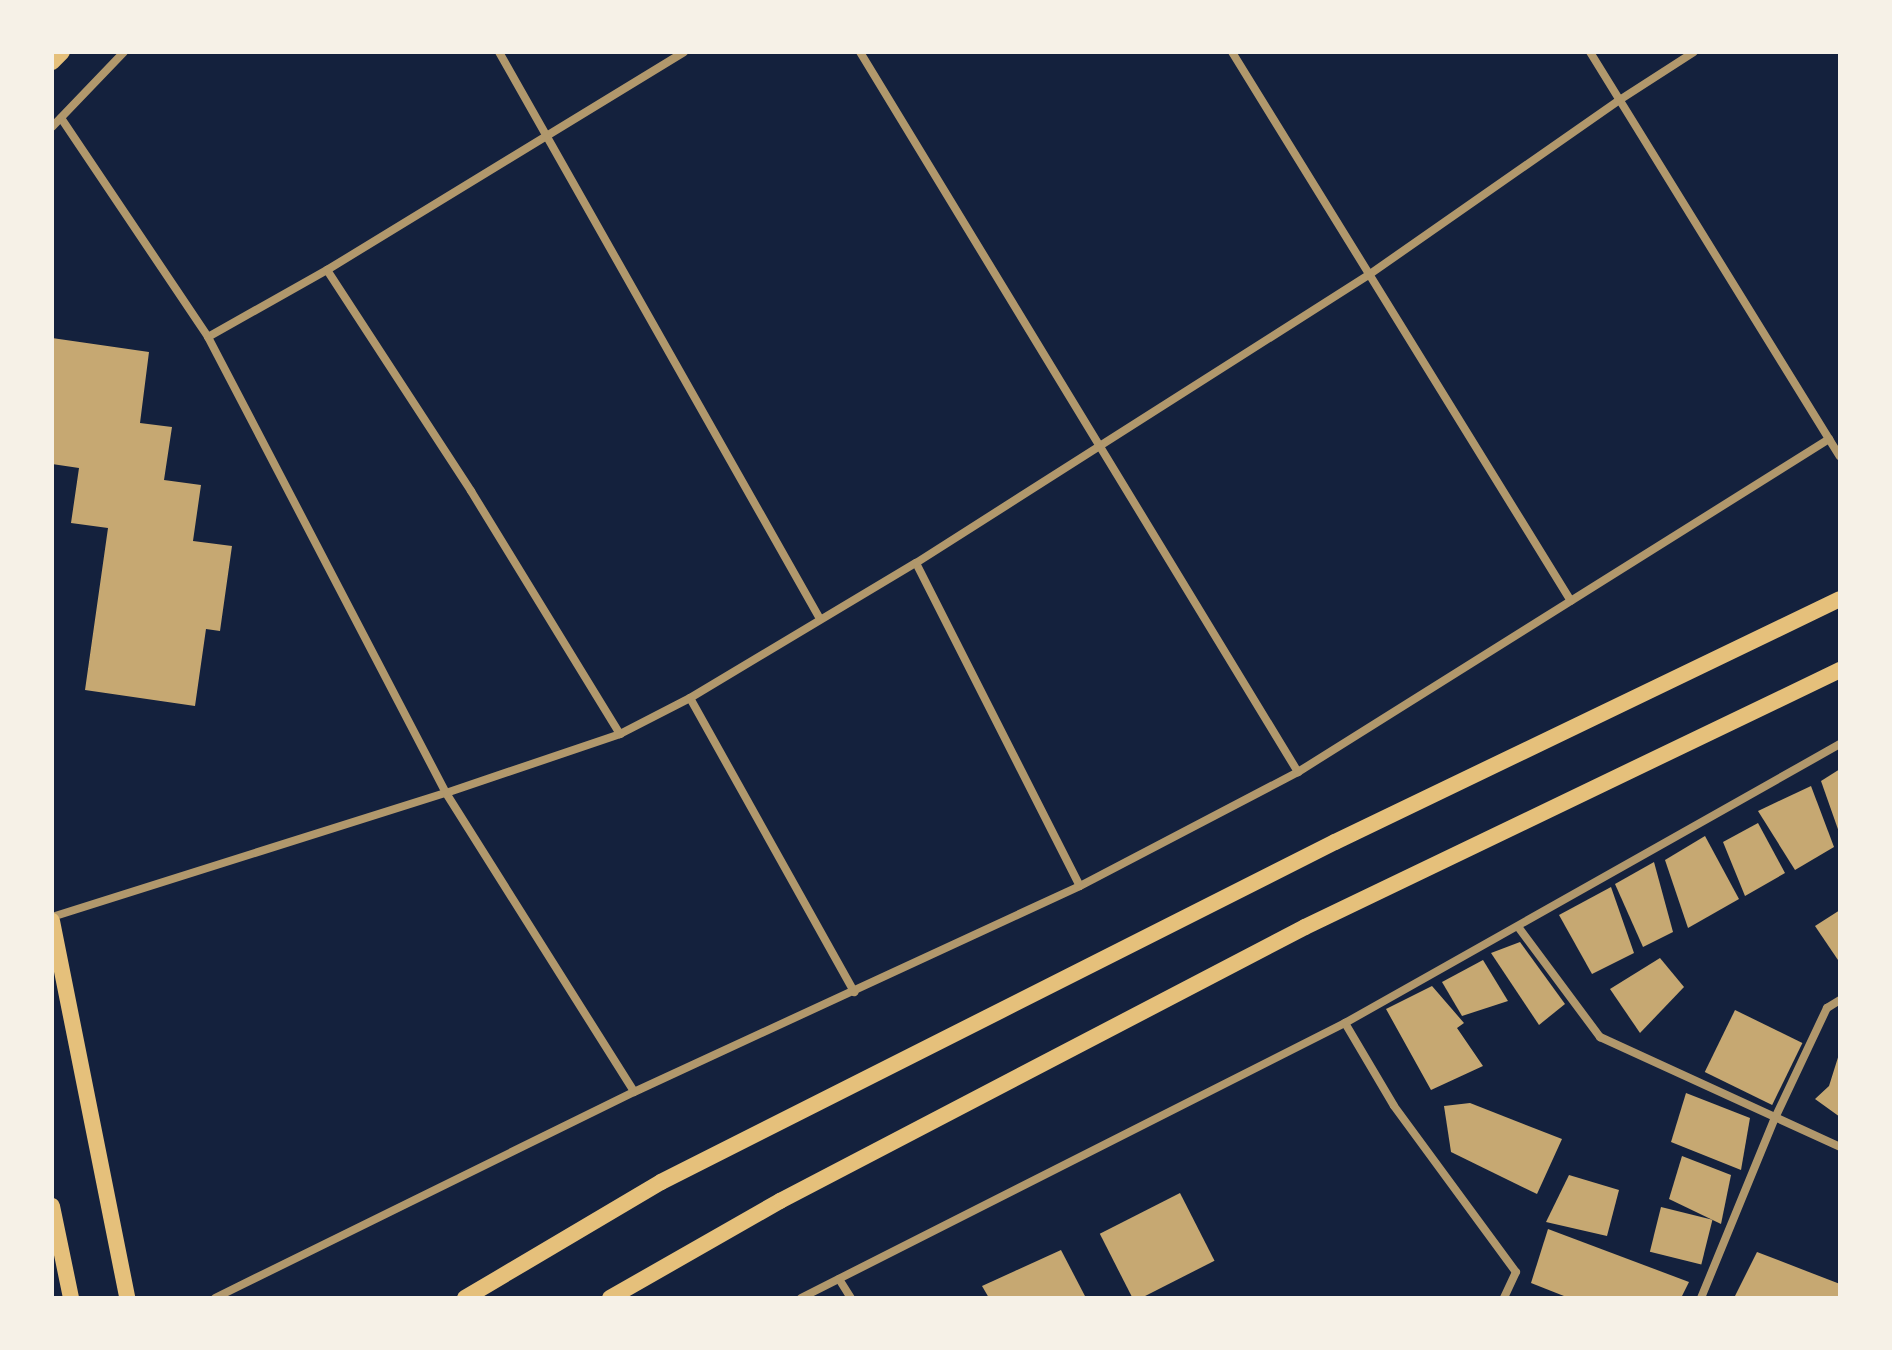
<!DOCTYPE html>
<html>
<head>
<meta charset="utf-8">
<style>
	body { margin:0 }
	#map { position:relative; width:1892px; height:1350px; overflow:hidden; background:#14213d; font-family:Mulish,sans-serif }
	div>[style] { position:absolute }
	.building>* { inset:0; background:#c6a872; transform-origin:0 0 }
	.minor>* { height:8px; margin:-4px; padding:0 4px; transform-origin:4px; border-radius:4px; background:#b1986c }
	.secondary>* { height:16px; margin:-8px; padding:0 8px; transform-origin:8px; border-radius:8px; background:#e5c07b }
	span { translate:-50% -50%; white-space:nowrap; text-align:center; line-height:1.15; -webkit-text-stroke:8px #f6f1e7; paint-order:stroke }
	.frame { position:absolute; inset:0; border:54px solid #f6f1e7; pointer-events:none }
</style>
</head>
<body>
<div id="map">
	<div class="building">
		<i style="clip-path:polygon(52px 338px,149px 352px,140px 423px,172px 427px,164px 480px,201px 485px,193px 541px,232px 546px,220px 631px,206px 629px,195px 706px,85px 690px,108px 528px,71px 523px,79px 468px,52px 464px)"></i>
		<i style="clip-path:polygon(1840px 769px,1840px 835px,1821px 781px)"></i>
		<i style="clip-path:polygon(1811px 786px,1834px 847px,1795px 870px,1758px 811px)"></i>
		<i style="clip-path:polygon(1758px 823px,1785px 873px,1745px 896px,1723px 842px)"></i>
		<i style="clip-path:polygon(1705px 836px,1739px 899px,1688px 928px,1665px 860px)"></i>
		<i style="clip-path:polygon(1654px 862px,1673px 932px,1643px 947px,1615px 884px)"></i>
		<i style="clip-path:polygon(1611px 887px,1634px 953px,1592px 974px,1559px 915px)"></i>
		<i style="clip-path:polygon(1840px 910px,1840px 963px,1815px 926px)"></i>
		<i style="clip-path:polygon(1520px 942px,1565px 1004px,1539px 1025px,1491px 953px)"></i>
		<i style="clip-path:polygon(1660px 958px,1684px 987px,1640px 1033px,1610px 989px)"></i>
		<i style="clip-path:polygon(1483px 960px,1508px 1001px,1462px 1016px,1442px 982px)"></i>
		<i style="clip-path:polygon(1432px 986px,1464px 1023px,1457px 1028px,1483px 1066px,1431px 1090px,1386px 1009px)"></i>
		<i style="left:1735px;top:1010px;width:75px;height:69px;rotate:26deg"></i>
		<i style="clip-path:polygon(1840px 1051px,1840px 1117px,1815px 1099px,1829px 1086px)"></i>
		<i style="clip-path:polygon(1686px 1093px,1750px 1118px,1741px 1170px,1671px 1142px)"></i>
		<i style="clip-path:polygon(1470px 1103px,1562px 1139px,1537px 1194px,1451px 1152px,1444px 1106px)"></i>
		<i style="clip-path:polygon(1682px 1156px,1731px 1175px,1721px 1224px,1669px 1199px)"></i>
		<i style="clip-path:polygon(1569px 1175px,1619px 1190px,1607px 1236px,1546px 1222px)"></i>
		<i style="left:1180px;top:1193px;width:76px;height:90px;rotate:63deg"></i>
		<i style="left:1661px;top:1207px;width:53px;height:46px;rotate:14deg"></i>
		<i style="clip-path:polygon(1548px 1229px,1689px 1282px,1681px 1298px,1569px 1298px,1531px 1283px)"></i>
		<i style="clip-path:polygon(1061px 1250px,1086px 1298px,989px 1298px,982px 1286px)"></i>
		<i style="clip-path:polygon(1757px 1252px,1840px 1284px,1840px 1298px,1734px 1298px)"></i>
	</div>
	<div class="minor">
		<i style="left:499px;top:52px;width:652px;rotate:60.48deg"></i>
		<i style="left:860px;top:52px;width:843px;rotate:58.69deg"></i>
		<i style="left:1232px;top:52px;width:645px;rotate:58.31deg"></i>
		<i style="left:1590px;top:52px;width:475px;rotate:58.3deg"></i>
		<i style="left:61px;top:118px;width:264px;rotate:56.1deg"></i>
		<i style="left:208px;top:337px;width:514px;rotate:62.44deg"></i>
		<i style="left:446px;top:793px;width:353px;rotate:57.8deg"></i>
		<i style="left:52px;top:127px;width:104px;rotate:-46.2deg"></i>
		<i style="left:327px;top:270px;width:264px;rotate:56.9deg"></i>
		<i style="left:471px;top:491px;width:285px;rotate:58.5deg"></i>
		<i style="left:208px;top:337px;width:137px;rotate:-29.4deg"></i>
		<i style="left:327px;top:270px;width:418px;rotate:-31.4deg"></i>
		<i style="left:916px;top:563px;width:362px;rotate:63.1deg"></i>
		<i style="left:690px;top:698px;width:337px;rotate:60.8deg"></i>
		<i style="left:52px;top:917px;width:413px;rotate:-17.5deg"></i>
		<i style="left:446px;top:793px;width:184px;rotate:-18.7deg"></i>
		<i style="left:620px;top:734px;width:79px;rotate:-27.2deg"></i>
		<i style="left:690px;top:698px;width:263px;rotate:-30.9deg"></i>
		<i style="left:916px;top:563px;width:538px;rotate:-32.48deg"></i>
		<i style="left:1370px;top:274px;width:302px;rotate:-34.9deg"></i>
		<i style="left:1618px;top:101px;width:90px;rotate:-32.8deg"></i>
		<i style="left:1519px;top:928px;width:136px;rotate:53.4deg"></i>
		<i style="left:1600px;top:1037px;width:264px;rotate:24.6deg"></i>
		<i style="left:1345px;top:1023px;width:96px;rotate:59.4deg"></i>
		<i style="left:1394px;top:1106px;width:206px;rotate:53.7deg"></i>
		<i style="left:1516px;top:1272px;width:29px;rotate:115deg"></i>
		<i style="left:839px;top:1279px;width:22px;rotate:58deg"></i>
		<i style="left:215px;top:1298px;width:467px;rotate:-26.2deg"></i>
		<i style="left:634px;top:1092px;width:491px;rotate:-24.8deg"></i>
		<i style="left:1080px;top:886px;width:246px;rotate:-27.6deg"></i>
		<i style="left:1298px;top:772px;width:627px;rotate:-32.09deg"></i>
		<i style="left:801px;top:1298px;width:610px;rotate:-26.82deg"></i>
		<i style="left:1345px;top:1023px;width:568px;rotate:-29.41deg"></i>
		<i style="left:1701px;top:1298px;width:192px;rotate:-67.7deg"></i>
		<i style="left:1774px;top:1120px;width:124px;rotate:-64.7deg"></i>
		<i style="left:1827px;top:1008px;width:15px;rotate:-32deg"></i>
	</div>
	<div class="secondary">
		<i style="left:52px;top:62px;width:14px;rotate:-45deg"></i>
		<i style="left:52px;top:921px;width:384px;rotate:78.7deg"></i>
		<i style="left:52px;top:1206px;width:94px;rotate:78.3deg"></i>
		<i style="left:465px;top:1298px;width:228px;rotate:-30.6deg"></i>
		<i style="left:661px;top:1182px;width:755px;rotate:-26.77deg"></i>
		<i style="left:1335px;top:842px;width:560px;rotate:-25.7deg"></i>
		<i style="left:610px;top:1298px;width:196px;rotate:-29.7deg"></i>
		<i style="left:780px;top:1201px;width:592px;rotate:-27.56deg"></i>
		<i style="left:1305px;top:927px;width:594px;rotate:-25.66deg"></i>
	</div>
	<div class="frame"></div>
</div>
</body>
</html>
